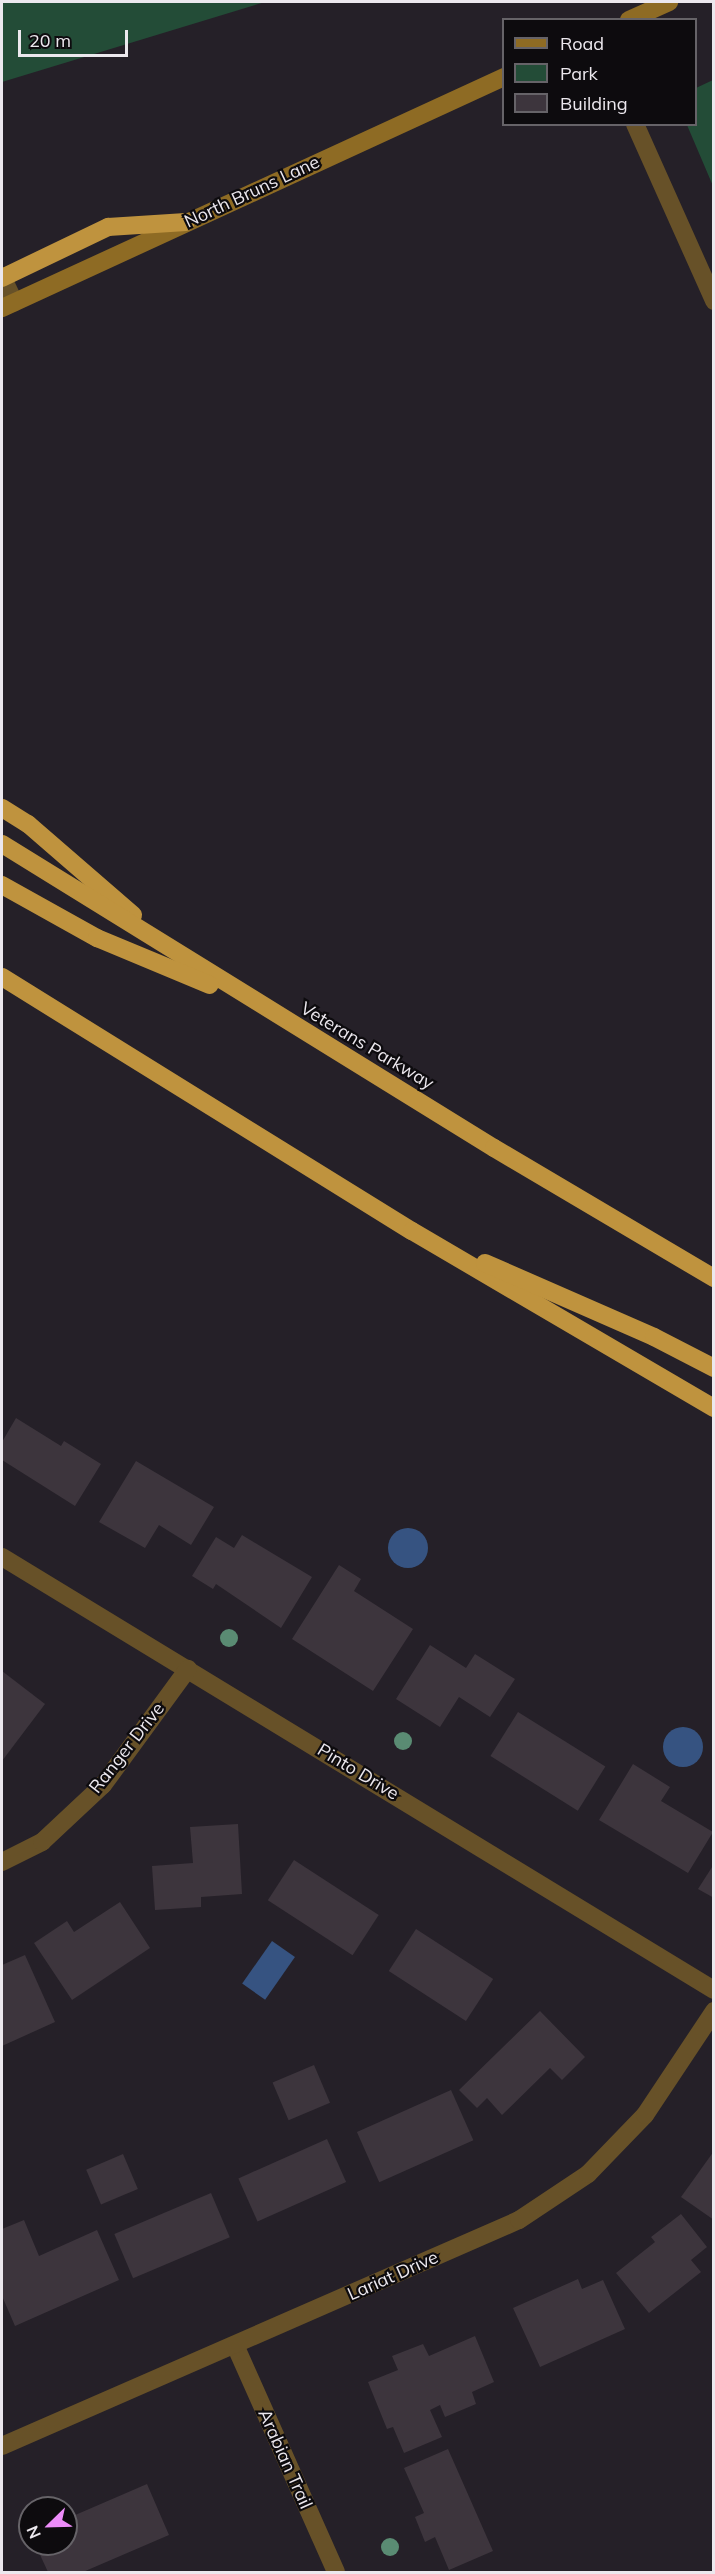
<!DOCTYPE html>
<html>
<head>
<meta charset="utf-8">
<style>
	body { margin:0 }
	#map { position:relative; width:715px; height:2574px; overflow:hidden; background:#252028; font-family:Mulish,sans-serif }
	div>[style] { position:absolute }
	.green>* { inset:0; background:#234c37 }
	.water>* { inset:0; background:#365381; transform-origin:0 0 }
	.round { border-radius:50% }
	.building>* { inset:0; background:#3d353d; transform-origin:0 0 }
	.lane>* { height:18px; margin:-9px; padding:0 9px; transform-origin:9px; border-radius:9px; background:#675128 }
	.street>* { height:18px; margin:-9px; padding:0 9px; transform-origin:9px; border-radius:9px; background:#675128 }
	.secondary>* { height:18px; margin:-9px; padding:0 9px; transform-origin:9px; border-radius:9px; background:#8e6b24 }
	.highway>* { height:18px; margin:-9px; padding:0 9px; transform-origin:9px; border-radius:9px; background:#bf933e }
	.trees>* { width:18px; height:18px; margin:-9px; border-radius:50%; background:#5a8b73 }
	span { translate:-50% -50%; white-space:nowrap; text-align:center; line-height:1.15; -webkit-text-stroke:4.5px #0d0b0e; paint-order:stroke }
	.street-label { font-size:18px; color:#ece8ee }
	.frame { position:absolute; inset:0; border:3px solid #ece8ee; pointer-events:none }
	.legend { position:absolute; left:502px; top:18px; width:195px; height:108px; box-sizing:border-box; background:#0d0b0e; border:2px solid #666368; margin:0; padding:8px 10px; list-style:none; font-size:18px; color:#ece8ee }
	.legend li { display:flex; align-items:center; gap:12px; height:30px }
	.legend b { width:30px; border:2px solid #666368 }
	.north { position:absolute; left:18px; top:2496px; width:60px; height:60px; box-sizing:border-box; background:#0d0b0e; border:2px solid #666368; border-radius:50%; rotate:247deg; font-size:16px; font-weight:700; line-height:24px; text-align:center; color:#ece8ee }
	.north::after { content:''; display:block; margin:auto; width:21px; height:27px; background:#ed8cf9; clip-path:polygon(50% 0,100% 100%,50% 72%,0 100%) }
	.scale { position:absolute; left:18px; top:30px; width:110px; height:27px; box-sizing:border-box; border:3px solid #ece8ee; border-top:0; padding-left:8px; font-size:18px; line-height:21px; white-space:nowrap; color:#ece8ee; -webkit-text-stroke:4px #0d0b0e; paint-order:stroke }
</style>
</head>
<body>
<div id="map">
	<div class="green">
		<i style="clip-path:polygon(2px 2px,265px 2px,2px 82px)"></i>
		<i style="clip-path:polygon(713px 80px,713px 186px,687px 125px,696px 124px,696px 88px)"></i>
	</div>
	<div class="water">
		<i class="round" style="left:388px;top:1528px;width:40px;height:40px"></i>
		<i class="round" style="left:663px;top:1727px;width:40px;height:40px"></i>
		<i style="left:272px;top:1941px;width:28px;height:52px;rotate:35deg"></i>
	</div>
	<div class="building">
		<i style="clip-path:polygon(16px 1418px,61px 1446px,64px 1441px,101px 1464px,75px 1506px,2px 1460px,2px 1442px)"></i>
		<i style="clip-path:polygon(136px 1461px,214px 1507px,191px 1545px,159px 1525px,145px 1548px,99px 1522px)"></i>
		<i style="clip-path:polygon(242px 1535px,312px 1577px,281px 1628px,216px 1584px,213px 1589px,192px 1576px,216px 1537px,234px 1548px)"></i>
		<i style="clip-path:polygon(339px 1565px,361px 1579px,354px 1591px,413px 1629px,373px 1691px,292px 1639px)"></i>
		<i style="clip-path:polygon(430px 1645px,466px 1668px,475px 1654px,515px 1679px,490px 1717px,459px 1697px,440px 1727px,396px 1699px)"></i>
		<i style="clip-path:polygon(2px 1671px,45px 1704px,2px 1761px)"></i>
		<i style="left:518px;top:1712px;width:103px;height:52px;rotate:32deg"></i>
		<i style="clip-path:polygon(633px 1764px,670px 1787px,661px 1801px,713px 1832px,688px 1873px,599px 1820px)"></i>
		<i style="clip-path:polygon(238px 1824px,242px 1894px,201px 1897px,201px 1907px,155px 1910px,152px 1866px,193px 1863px,190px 1827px)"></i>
		<i style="left:294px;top:1860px;width:101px;height:48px;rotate:33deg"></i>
		<i style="clip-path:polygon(714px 1864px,714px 1898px,698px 1889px)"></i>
		<i style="clip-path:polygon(120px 1902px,150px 1948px,72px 2000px,34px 1943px,67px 1921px,74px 1932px)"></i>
		<i style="left:416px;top:1929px;width:92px;height:50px;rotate:33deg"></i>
		<i style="clip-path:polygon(25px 1955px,55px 2022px,2px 2046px,2px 1965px)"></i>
		<i style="clip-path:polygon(540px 2011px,585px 2057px,562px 2080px,550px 2068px,502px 2115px,487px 2098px,477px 2108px,459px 2090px)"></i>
		<i style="left:314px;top:2065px;width:41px;height:45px;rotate:67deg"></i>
		<i style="left:451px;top:2090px;width:55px;height:103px;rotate:66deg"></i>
		<i style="left:327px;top:2139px;width:47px;height:97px;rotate:66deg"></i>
		<i style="clip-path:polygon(714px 2151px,714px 2220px,681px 2197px)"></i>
		<i style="left:123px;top:2154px;width:38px;height:40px;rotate:67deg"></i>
		<i style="left:211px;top:2193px;width:48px;height:105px;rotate:67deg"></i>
		<i style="clip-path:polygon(681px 2214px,707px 2247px,691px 2260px,701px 2272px,649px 2313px,616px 2273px,655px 2242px,651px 2237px)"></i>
		<i style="clip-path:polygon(24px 2220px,39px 2256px,97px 2230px,119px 2280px,15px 2326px,2px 2296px,2px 2229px)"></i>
		<i style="clip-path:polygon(578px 2279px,582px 2289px,603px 2280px,625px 2329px,540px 2367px,513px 2308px)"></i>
		<i style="clip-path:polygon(475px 2336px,494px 2382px,472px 2392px,476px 2404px,445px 2417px,440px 2405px,430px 2410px,442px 2437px,404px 2453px,393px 2427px,387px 2429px,368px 2382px,398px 2370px,392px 2356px,423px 2344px,429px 2356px)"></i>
		<i style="clip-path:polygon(448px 2449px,493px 2551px,449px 2570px,435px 2537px,425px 2542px,415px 2517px,424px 2513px,404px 2468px)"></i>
		<i style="clip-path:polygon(147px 2484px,169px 2535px,83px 2572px,48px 2572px,35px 2544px,66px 2544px,66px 2519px)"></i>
	</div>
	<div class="lane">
		<i style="left:2px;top:276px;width:29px;rotate:65deg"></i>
	</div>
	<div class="street">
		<i style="left:635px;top:124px;width:194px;rotate:65.9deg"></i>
		<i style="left:2px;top:1557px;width:833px;rotate:31.31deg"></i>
		<i style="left:2px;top:1862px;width:45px;rotate:-26.6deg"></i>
		<i style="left:42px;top:1842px;width:83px;rotate:-43.1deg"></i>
		<i style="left:103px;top:1785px;width:144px;rotate:-53.8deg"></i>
		<i style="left:235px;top:2345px;width:248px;rotate:66deg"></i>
		<i style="left:2px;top:2446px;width:564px;rotate:-23.61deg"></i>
		<i style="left:519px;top:2220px;width:83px;rotate:-33.7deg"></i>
		<i style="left:588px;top:2174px;width:82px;rotate:-46deg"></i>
		<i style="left:645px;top:2115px;width:125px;rotate:-56.4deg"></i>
	</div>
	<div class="secondary">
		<i style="left:629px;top:20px;width:44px;rotate:-24.2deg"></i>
		<i style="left:2px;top:308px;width:553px;rotate:-24.71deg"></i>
	</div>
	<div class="highway">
		<i style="left:2px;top:278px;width:118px;rotate:-25.7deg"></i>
		<i style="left:108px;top:227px;width:78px;rotate:-3.7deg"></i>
		<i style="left:2px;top:808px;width:31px;rotate:32deg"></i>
		<i style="left:28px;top:824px;width:139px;rotate:40.9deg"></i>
		<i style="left:2px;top:844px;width:578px;rotate:31.71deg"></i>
		<i style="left:494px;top:1148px;width:256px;rotate:30.6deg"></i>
		<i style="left:2px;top:885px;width:109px;rotate:29.2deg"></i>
		<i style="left:97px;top:938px;width:122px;rotate:22.6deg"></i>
		<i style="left:2px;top:977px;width:482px;rotate:31.8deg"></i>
		<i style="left:412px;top:1231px;width:350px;rotate:30.4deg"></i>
		<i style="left:485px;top:1263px;width:184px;rotate:23.6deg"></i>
		<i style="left:654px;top:1337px;width:68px;rotate:27.3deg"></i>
	</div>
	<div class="trees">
		<i style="left:229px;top:1638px"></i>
		<i style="left:403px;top:1741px"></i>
		<i style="left:390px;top:2547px"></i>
	</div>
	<div class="street-label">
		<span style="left:252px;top:192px;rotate:-25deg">North Bruns Lane</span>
		<span style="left:367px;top:1046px;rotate:31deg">Veterans Parkway</span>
		<span style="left:127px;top:1748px;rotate:-52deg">Ranger Drive</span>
		<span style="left:358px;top:1772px;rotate:31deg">Pinto Drive</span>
		<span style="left:393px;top:2276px;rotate:-24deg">Lariat Drive</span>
		<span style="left:285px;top:2459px;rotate:66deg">Arabian Trail</span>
	</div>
	<div class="frame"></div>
	<ul class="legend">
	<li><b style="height:8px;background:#8e6b24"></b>Road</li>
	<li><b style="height:16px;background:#234c37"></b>Park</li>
	<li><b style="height:16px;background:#3d353d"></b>Building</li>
	</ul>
	<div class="north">N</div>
	<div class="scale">20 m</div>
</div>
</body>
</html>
